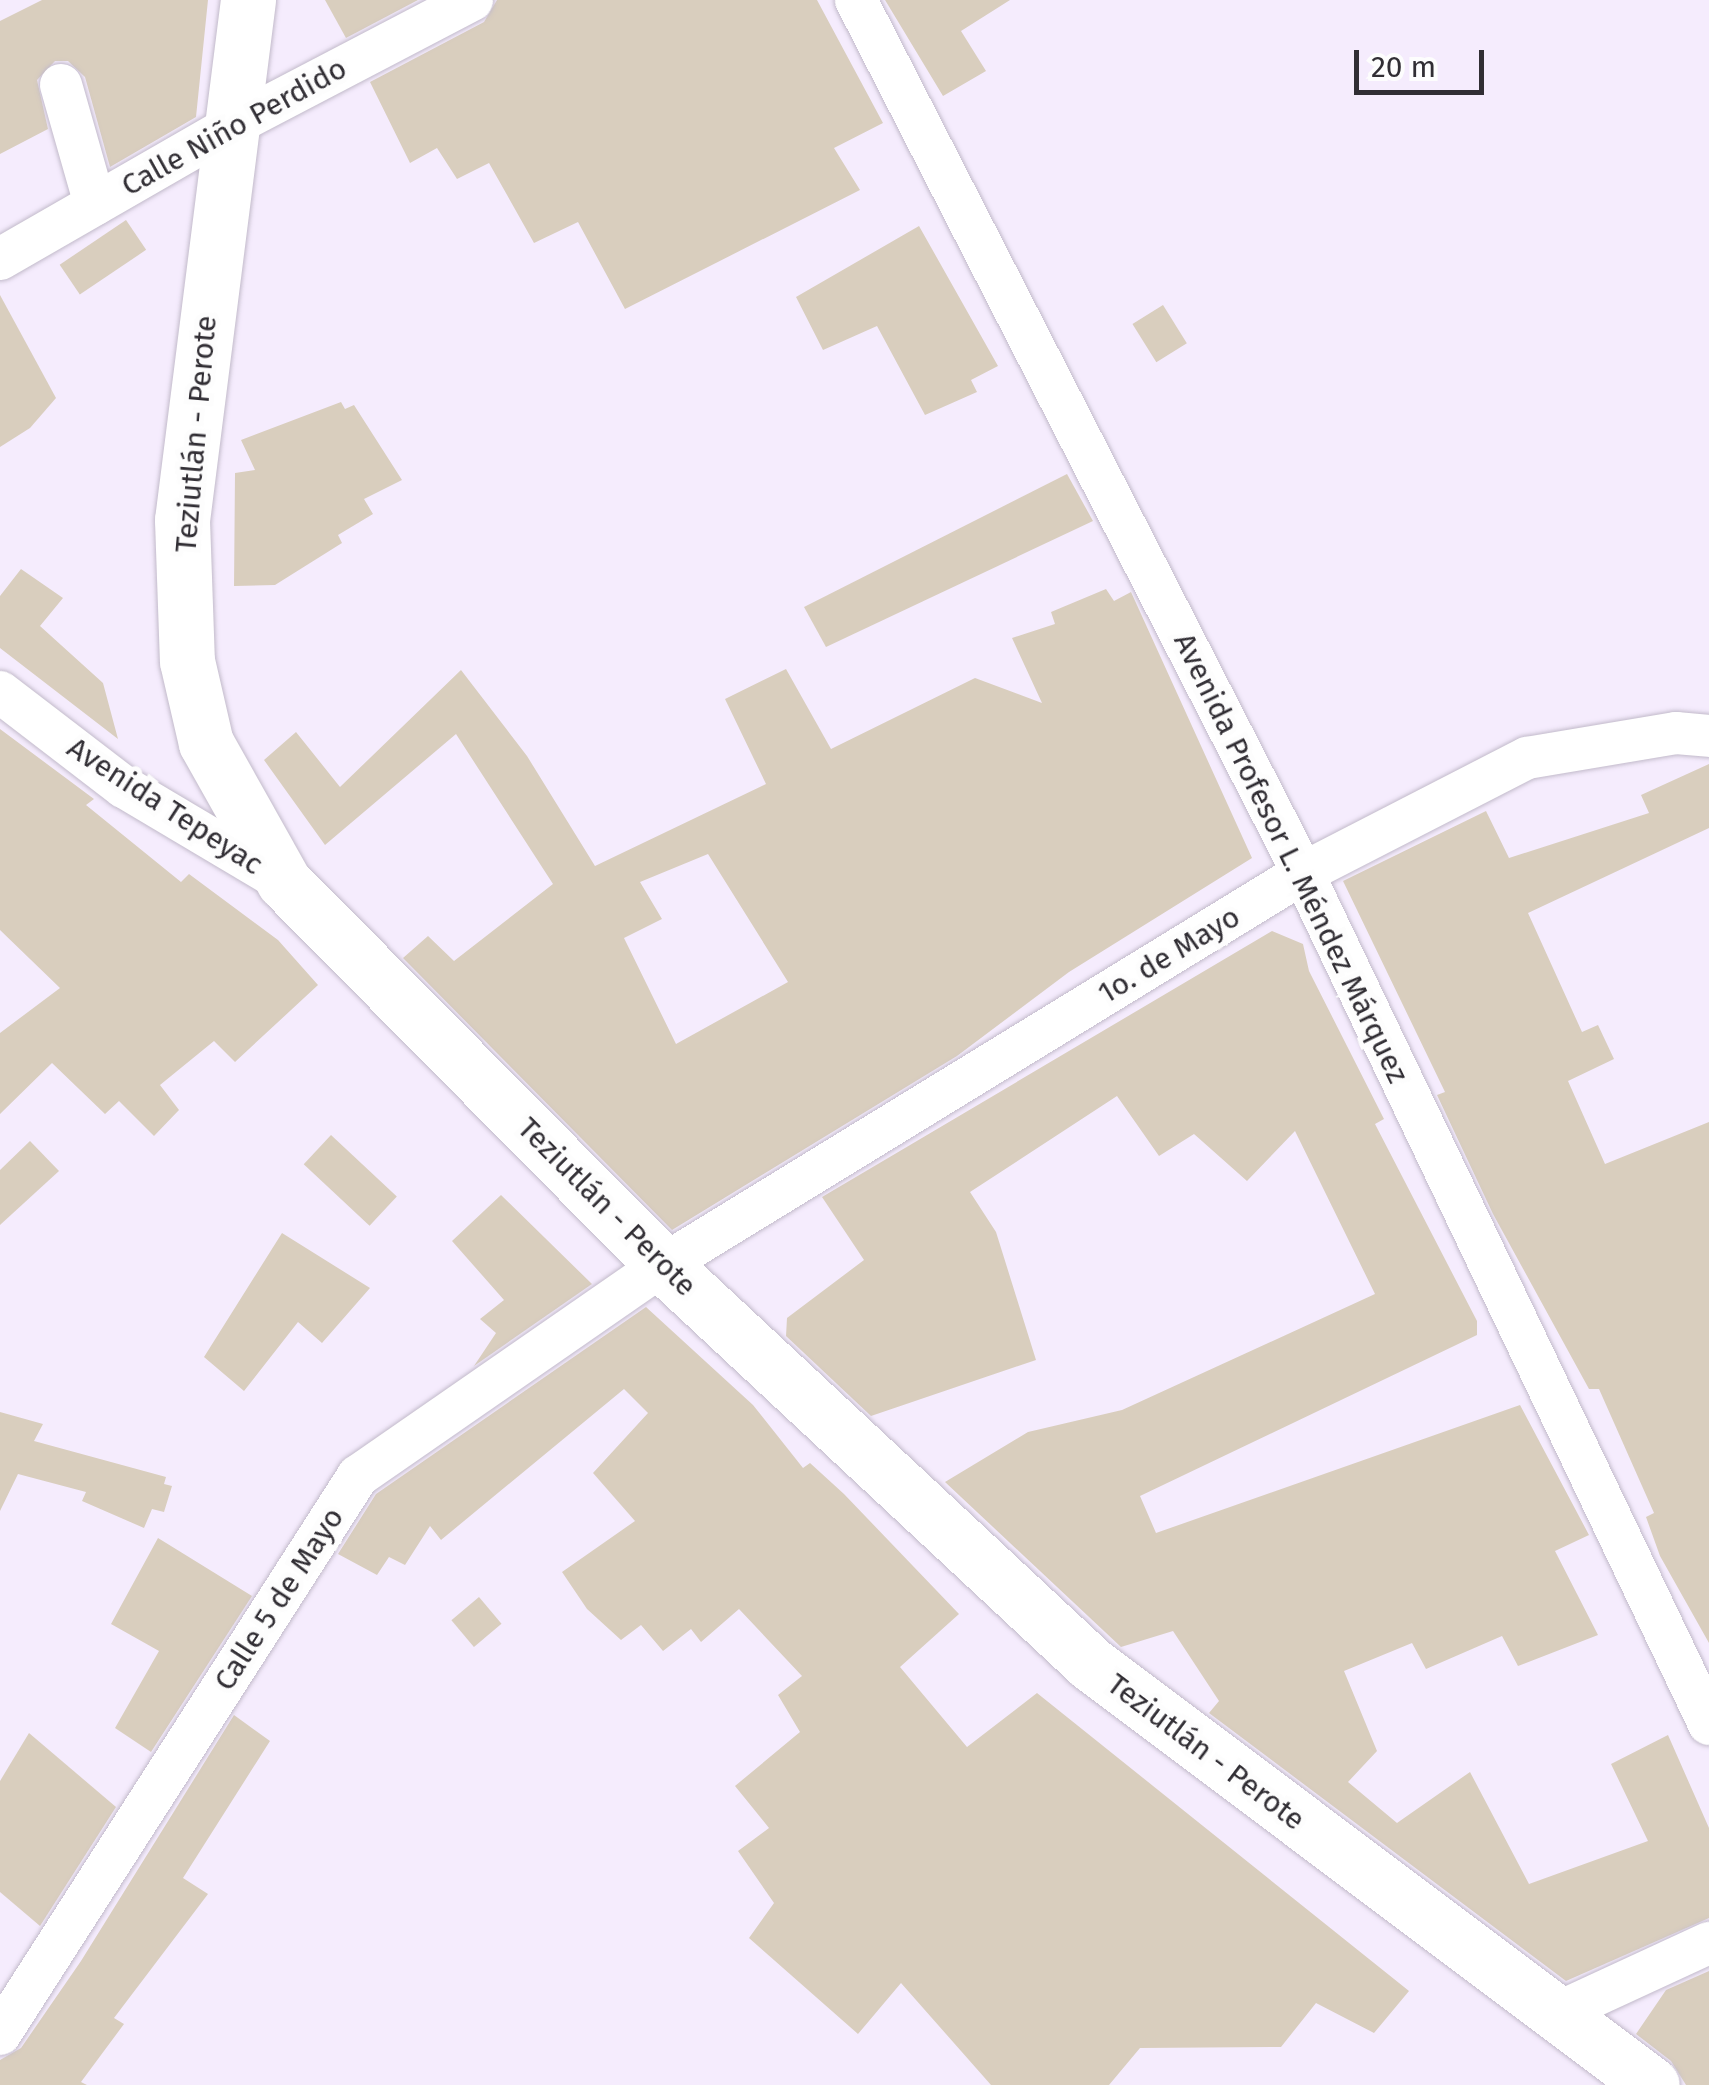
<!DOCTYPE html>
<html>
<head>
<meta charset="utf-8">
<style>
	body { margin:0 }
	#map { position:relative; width:1709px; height:2085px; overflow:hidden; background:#f5ecfd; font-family:"Fira Sans",sans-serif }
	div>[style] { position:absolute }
	.building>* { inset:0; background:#d9cebe; transform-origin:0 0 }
	.roads { filter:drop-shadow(0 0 2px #c2baca) drop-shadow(0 0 2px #c2baca) }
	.minor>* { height:42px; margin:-21px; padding:0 21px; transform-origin:21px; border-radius:21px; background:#fff }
	.primary>* { height:55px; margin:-27.5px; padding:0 27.5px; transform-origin:27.5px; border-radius:27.5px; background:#fff }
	span { translate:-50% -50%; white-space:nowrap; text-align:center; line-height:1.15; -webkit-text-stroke:10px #fdfdfd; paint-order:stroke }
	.street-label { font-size:30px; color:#312e34 }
	.scale { position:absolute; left:1354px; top:50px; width:130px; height:45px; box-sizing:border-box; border:5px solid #312e34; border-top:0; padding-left:12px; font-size:30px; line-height:35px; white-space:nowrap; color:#312e34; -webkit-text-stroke:8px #fdfdfd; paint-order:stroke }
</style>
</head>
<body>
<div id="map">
	<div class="building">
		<i style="clip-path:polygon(42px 0,208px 0,196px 117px,110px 167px,85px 77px,68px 61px,55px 61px,37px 80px,48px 129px,0 154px,0 21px)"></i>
		<i style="clip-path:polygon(325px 0,418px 0,346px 38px)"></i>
		<i style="clip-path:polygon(497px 0,817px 0,883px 123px,834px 148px,860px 190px,625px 309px,578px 222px,534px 243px,489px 163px,457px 179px,437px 148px,410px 163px,370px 82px,484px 22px)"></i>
		<i style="clip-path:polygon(885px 0,1010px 0,961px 31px,986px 71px,943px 96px)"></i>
		<i style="left:126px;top:220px;width:36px;height:80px;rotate:56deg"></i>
		<i style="clip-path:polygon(919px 226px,998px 366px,971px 380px,977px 392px,925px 415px,877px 326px,823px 350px,796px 297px)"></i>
		<i style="clip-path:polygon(0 295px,56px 398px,30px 428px,0 447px)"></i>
		<i style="left:1163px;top:305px;width:45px;height:36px;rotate:58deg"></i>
		<i style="clip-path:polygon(341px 402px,345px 409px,354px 405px,402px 480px,364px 499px,373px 514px,338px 535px,342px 543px,275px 585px,234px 586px,235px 473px,255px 470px,241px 440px)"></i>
		<i style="clip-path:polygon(1067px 474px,1093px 521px,826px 647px,804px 607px)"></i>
		<i style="clip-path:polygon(21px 569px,63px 598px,40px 626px,103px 683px,118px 739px,0 648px,0 596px)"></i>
		<i style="clip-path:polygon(evenodd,1106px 589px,1114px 601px,1131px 592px,1252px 858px,1069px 972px,957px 1056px,672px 1230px,403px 958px,428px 936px,454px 961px,553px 884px,456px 734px,325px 845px,264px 760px,296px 732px,340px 787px,461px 670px,527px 756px,595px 866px,766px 784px,725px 699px,786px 669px,831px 749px,975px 678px,1042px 703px,1012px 638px,1055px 624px,1051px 612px,1106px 589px,708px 854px,788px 982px,676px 1044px,624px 938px,662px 919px,640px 882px,708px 854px)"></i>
		<i style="clip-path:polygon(0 729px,94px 799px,86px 805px,181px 882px,189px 874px,278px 940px,318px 985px,235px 1062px,214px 1041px,160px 1085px,179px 1110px,154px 1136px,119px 1101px,105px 1114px,52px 1063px,0 1114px,0 1033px,60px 988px,0 930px)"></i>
		<i style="clip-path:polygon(1709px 764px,1709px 828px,1528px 913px,1582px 1032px,1598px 1025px,1614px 1059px,1568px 1081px,1605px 1164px,1709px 1122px,1709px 1643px,1660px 1556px,1646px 1517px,1654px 1513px,1599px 1389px,1589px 1389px,1493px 1214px,1437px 1095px,1445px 1092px,1343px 881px,1486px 811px,1509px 858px,1649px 813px,1641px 795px)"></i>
		<i style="clip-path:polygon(1272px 931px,1303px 944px,1309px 971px,1384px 1119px,1375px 1124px,1477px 1321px,1477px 1335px,1140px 1496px,1156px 1533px,1520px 1405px,1589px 1535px,1555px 1551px,1598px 1635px,1518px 1666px,1502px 1636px,1426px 1669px,1412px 1643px,1344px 1671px,1377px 1751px,1348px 1782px,1397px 1823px,1470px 1772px,1529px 1884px,1648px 1841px,1611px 1764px,1668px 1735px,1709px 1828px,1709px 1918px,1566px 1981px,1209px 1713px,1219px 1701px,1173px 1631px,1121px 1647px,945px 1482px,1028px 1432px,1122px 1410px,1375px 1294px,1295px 1131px,1247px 1181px,1194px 1134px,1159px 1156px,1117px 1096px,970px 1192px,996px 1232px,1036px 1360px,871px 1416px,786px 1336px,787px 1318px,864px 1260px,822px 1197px)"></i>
		<i style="left:331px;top:1135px;width:90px;height:40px;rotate:43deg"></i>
		<i style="clip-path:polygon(30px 1141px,59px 1171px,0 1225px,0 1170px)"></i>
		<i style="clip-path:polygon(501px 1195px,592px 1284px,474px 1366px,496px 1333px,480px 1319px,504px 1300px,452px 1241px)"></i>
		<i style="clip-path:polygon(282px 1233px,370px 1288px,322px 1343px,298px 1322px,244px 1391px,204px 1357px)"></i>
		<i style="clip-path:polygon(646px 1307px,753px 1405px,803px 1468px,810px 1463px,844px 1494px,959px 1614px,900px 1667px,967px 1747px,1037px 1693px,1409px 1991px,1374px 2033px,1316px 2003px,1281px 2047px,1140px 2048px,1109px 2085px,991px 2085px,901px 1983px,858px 2034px,749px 1938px,774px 1903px,738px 1851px,769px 1828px,735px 1786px,800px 1732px,778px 1695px,802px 1676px,739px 1609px,701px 1642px,691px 1629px,663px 1651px,641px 1625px,621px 1640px,587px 1609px,562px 1572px,635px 1521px,593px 1473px,648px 1413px,624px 1389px,441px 1540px,430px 1526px,405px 1565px,389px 1557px,377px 1575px,338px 1554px,376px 1494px)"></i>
		<i style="clip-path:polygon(0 1412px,43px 1424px,34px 1441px,166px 1477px,164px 1484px,172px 1486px,164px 1512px,152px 1509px,144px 1528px,82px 1501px,86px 1492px,18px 1474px,0 1511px)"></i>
		<i style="clip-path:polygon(158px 1538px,252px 1596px,151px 1752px,115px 1728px,159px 1651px,111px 1624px)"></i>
		<i style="left:479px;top:1597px;width:35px;height:36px;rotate:50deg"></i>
		<i style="clip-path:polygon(234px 1715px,270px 1741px,183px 1878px,208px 1894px,114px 2018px,124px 2024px,81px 2082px,87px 2085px,0 2085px,0 2060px,21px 2048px,81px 1961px)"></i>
		<i style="clip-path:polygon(29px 1733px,116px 1807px,40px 1926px,0 1892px,0 1781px)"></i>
		<i style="clip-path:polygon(1709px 1971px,1709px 2085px,1686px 2085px,1671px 2061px,1636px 2034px,1666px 1990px)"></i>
	</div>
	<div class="roads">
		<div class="minor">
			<i style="left:856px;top:0;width:981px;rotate:62.89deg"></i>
			<i style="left:1303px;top:873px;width:943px;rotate:64.49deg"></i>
			<i style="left:61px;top:85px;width:124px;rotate:74.1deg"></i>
			<i style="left:0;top:259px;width:267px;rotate:-29.9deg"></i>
			<i style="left:231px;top:126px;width:272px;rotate:-27.6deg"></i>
			<i style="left:0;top:692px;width:156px;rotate:37.5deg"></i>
			<i style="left:124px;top:787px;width:186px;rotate:30.7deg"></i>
			<i style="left:1553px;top:2015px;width:172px;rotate:-24.8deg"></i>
			<i style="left:0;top:2034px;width:663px;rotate:-57.32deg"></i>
			<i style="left:358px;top:1476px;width:371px;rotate:-34.7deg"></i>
			<i style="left:663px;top:1265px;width:751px;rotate:-31.49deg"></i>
			<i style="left:1303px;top:873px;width:252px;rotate:-27.2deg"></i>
			<i style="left:1527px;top:758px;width:151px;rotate:-9.5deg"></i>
			<i style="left:1676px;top:733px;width:33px;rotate:5deg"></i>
		</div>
		<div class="primary">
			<i style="left:248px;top:0;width:524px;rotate:97.23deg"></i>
			<i style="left:182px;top:520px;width:141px;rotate:88deg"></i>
			<i style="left:187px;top:661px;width:84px;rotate:77deg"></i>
			<i style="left:206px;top:743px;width:159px;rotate:60.7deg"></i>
			<i style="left:284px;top:882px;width:539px;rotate:45.3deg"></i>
			<i style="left:663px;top:1265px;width:585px;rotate:42.99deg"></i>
			<i style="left:1091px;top:1664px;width:701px;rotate:36.89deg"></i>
		</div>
	</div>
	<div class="street-label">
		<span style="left:234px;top:127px;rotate:-29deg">Calle Niño Perdido</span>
		<span style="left:196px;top:434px;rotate:-85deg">Teziutlán - Perote</span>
		<span style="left:165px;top:806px;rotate:33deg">Avenida Tepeyac</span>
		<span style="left:1291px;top:858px;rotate:64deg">Avenida Profesor L. Méndez Márquez</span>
		<span style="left:1169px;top:955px;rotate:-31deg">1o. de Mayo</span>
		<span style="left:607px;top:1207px;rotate:45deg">Teziutlán - Perote</span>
		<span style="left:279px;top:1599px;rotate:-57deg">Calle 5 de Mayo</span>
		<span style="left:1206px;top:1752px;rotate:37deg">Teziutlán - Perote</span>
	</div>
	<div class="scale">20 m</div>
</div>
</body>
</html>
